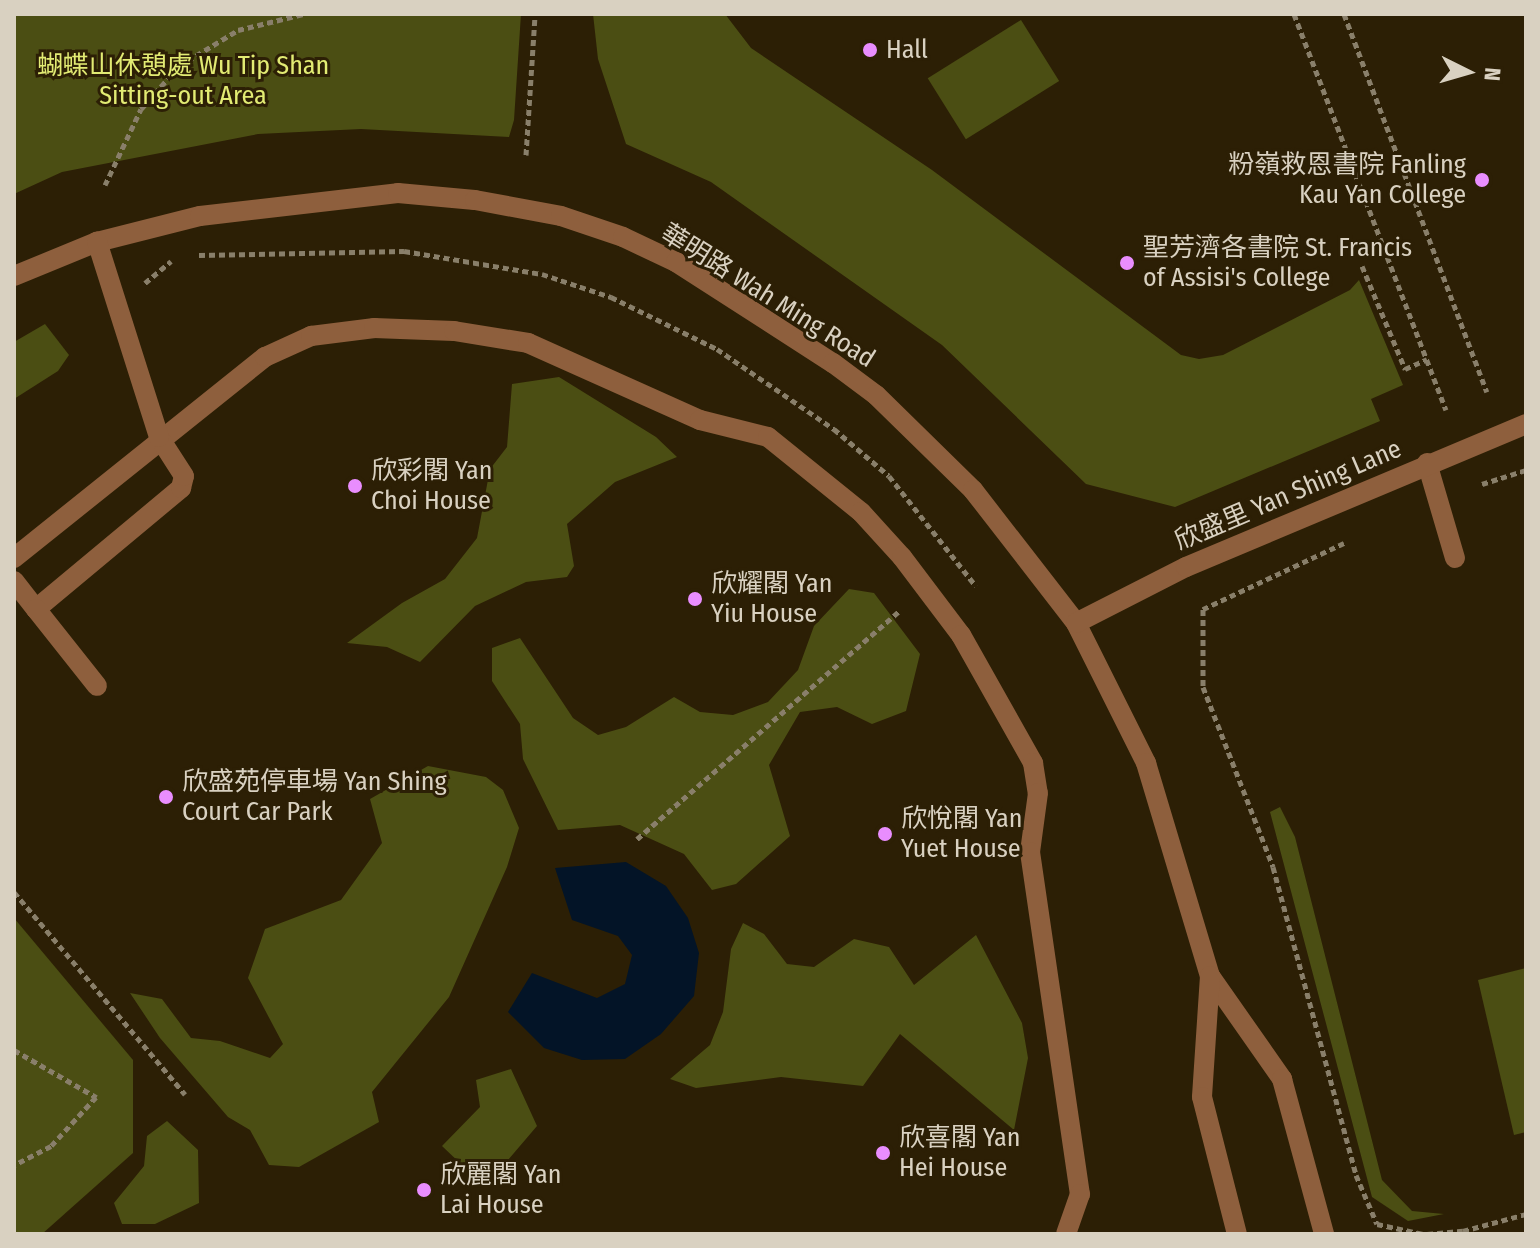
<!DOCTYPE html>
<html>
<head>
<meta charset="utf-8">
<style>
	body { margin:0 }
	#map { position:relative; width:1540px; height:1248px; overflow:hidden; background:#2c1f05; font-family:"Fira Sans Condensed","Noto Sans TC",sans-serif }
	div>[style] { position:absolute }
	.green>* { inset:0; background:#4b4e13; transform-origin:0 0 }
	.water>* { inset:0; background:#031427 }
	.path>* { height:5px; margin-top:-2.5px; transform-origin:0; background:repeating-linear-gradient(90deg,#897f6a 0 6px,transparent 0 10px) }
	.minor>* { height:20px; margin:-10px; padding:0 10px; transform-origin:10px; border-radius:10px; background:#8e5f3d }
	.minor-bridge>* { height:20px; margin:-10px; padding:0 10px; transform-origin:10px; border-radius:10px; background:#8e5f3d }
	.dots>* { width:22px; height:22px; translate:-50% -50%; box-sizing:border-box; border:4px solid #2c1f05; border-radius:50% }
	span { translate:-50% -50%; white-space:nowrap; text-align:center; line-height:1.15; -webkit-text-stroke:6px #2c1f05; paint-order:stroke }
	.poi-label { font-size:26px; color:#d9d1c1 }
	.left { translate:0 -50%; text-align:left }
	.right { translate:-100% -50%; text-align:right }
	.park-label { font-size:26px; color:#e2eb73 }
	.street-label { font-size:26px; color:#d9d1c1 }
	.frame { position:absolute; inset:0; border:16px solid #d9d1c1; pointer-events:none }
	.north { position:absolute; left:1428px; top:32px; width:80px; height:80px; -webkit-text-stroke:6px #2c1f05; paint-order:stroke; rotate:95deg; font-size:22px; font-weight:700; line-height:32px; text-align:center; color:#d9d1c1 }
	.north::after { content:''; display:block; margin:auto; width:28px; height:36px; background:#d9d1c1; clip-path:polygon(50% 0,100% 100%,50% 72%,0 100%) }
</style>
</head>
<body>
<div id="map">
	<div class="green">
		<i style="clip-path:polygon(14px 14px,521px 14px,514px 120px,509px 137px,361px 129px,258px 134px,62px 172px,14px 194px)"></i>
		<i style="clip-path:polygon(593px 14px,725px 14px,751px 48px,932px 170px,1181px 355px,1199px 359px,1223px 355px,1350px 290px,1359px 280px,1403px 385px,1371px 399px,1380px 421px,1175px 507px,1086px 484px,942px 345px,711px 182px,626px 144px,598px 59px)"></i>
		<i style="left:1021px;top:20px;width:72px;height:110px;rotate:58deg"></i>
		<i style="clip-path:polygon(45px 324px,69px 355px,58px 371px,14px 399px,14px 342px)"></i>
		<i style="clip-path:polygon(559px 377px,656px 437px,677px 457px,615px 482px,567px 524px,574px 566px,567px 577px,526px 582px,475px 606px,420px 662px,387px 647px,347px 643px,402px 603px,445px 579px,477px 538px,490px 469px,507px 447px,512px 384px)"></i>
		<i style="clip-path:polygon(849px 589px,874px 593px,920px 654px,906px 711px,872px 724px,837px 707px,800px 712px,769px 765px,790px 836px,736px 884px,712px 890px,684px 854px,620px 825px,558px 830px,523px 759px,520px 724px,492px 681px,492px 648px,520px 638px,573px 718px,598px 735px,626px 727px,674px 697px,700px 712px,733px 715px,768px 702px,798px 670px,814px 626px)"></i>
		<i style="clip-path:polygon(428px 766px,486px 777px,503px 790px,519px 828px,507px 867px,449px 997px,372px 1092px,379px 1122px,299px 1167px,269px 1165px,250px 1130px,228px 1117px,160px 1038px,130px 993px,162px 999px,191px 1038px,220px 1041px,270px 1058px,283px 1044px,248px 978px,265px 929px,341px 900px,382px 843px,370px 799px)"></i>
		<i style="clip-path:polygon(1280px 807px,1295px 837px,1382px 1180px,1412px 1211px,1444px 1214px,1408px 1221px,1372px 1197px,1270px 812px)"></i>
		<i style="clip-path:polygon(14px 918px,133px 1060px,133px 1153px,42px 1234px,14px 1234px)"></i>
		<i style="clip-path:polygon(743px 923px,764px 934px,787px 964px,814px 967px,854px 939px,889px 947px,914px 985px,976px 935px,1022px 1023px,1028px 1058px,1014px 1130px,900px 1034px,863px 1086px,781px 1077px,696px 1088px,670px 1079px,710px 1045px,723px 1012px,731px 949px)"></i>
		<i style="clip-path:polygon(1526px 968px,1526px 1132px,1514px 1135px,1478px 980px)"></i>
		<i style="clip-path:polygon(511px 1069px,537px 1126px,485px 1187px,442px 1146px,480px 1107px,476px 1080px)"></i>
		<i style="clip-path:polygon(167px 1121px,198px 1150px,199px 1203px,155px 1224px,122px 1224px,114px 1203px,144px 1166px,147px 1136px)"></i>
	</div>
	<div class="water">
		<i style="clip-path:polygon(626px 862px,666px 886px,688px 918px,699px 953px,694px 996px,661px 1034px,625px 1059px,582px 1060px,544px 1048px,508px 1012px,532px 973px,597px 998px,625px 984px,632px 955px,618px 936px,572px 920px,555px 868px)"></i>
	</div>
	<div class="path">
		<i style="left:1294px;top:14px;width:424px;rotate:69deg"></i>
		<i style="left:1344px;top:14px;width:404px;rotate:69.3deg"></i>
		<i style="left:526px;top:155px;width:141px;rotate:-86.3deg"></i>
		<i style="left:105px;top:185px;width:84px;rotate:-64.7deg"></i>
		<i style="left:141px;top:109px;width:57px;rotate:-48.5deg"></i>
		<i style="left:179px;top:66px;width:69px;rotate:-31.4deg"></i>
		<i style="left:238px;top:30px;width:67px;rotate:-13.8deg"></i>
		<i style="left:199px;top:255px;width:205px;rotate:-1.1deg"></i>
		<i style="left:404px;top:251px;width:140px;rotate:9.5deg"></i>
		<i style="left:542px;top:274px;width:73px;rotate:18.4deg"></i>
		<i style="left:611px;top:297px;width:118px;rotate:26.1deg"></i>
		<i style="left:717px;top:349px;width:142px;rotate:34.4deg"></i>
		<i style="left:834px;top:429px;width:72px;rotate:40.5deg"></i>
		<i style="left:889px;top:476px;width:140px;rotate:51.7deg"></i>
		<i style="left:1362px;top:266px;width:112px;rotate:67.3deg"></i>
		<i style="left:1405px;top:369px;width:24px;rotate:-24deg"></i>
		<i style="left:145px;top:283px;width:34px;rotate:-40deg"></i>
		<i style="left:1482px;top:484px;width:46px;rotate:-17.7deg"></i>
		<i style="left:1344px;top:543px;width:156px;rotate:154.9deg"></i>
		<i style="left:1203px;top:609px;width:78px;rotate:90deg"></i>
		<i style="left:1203px;top:687px;width:193px;rotate:68.7deg"></i>
		<i style="left:1273px;top:867px;width:319px;rotate:74.9deg"></i>
		<i style="left:1356px;top:1175px;width:53px;rotate:66.8deg"></i>
		<i style="left:1377px;top:1224px;width:47px;rotate:12.3deg"></i>
		<i style="left:637px;top:839px;width:347px;rotate:-41deg"></i>
		<i style="left:14px;top:892px;width:265px;rotate:49.8deg"></i>
		<i style="left:14px;top:1050px;width:95px;rotate:29.8deg"></i>
		<i style="left:96px;top:1097px;width:67px;rotate:132.6deg"></i>
		<i style="left:51px;top:1146px;width:42px;rotate:152.8deg"></i>
		<i style="left:1427px;top:1234px;width:36px;rotate:-5deg"></i>
		<i style="left:1463px;top:1231px;width:65px;rotate:-15.1deg"></i>
	</div>
	<div class="minor">
		<i style="left:14px;top:276px;width:90px;rotate:-22.3deg"></i>
		<i style="left:97px;top:242px;width:106px;rotate:-14.2deg"></i>
		<i style="left:200px;top:216px;width:199px;rotate:-6.6deg"></i>
		<i style="left:398px;top:193px;width:77px;rotate:5.2deg"></i>
		<i style="left:475px;top:200px;width:87px;rotate:10.5deg"></i>
		<i style="left:561px;top:216px;width:65px;rotate:18.7deg"></i>
		<i style="left:623px;top:237px;width:59px;rotate:25.3deg"></i>
		<i style="left:676px;top:262px;width:187px;rotate:32.8deg"></i>
		<i style="left:833px;top:363px;width:54px;rotate:36.7deg"></i>
		<i style="left:876px;top:395px;width:136px;rotate:44.4deg"></i>
		<i style="left:973px;top:490px;width:168px;rotate:52.2deg"></i>
		<i style="left:1076px;top:623px;width:157px;rotate:63.4deg"></i>
		<i style="left:1146px;top:763px;width:222px;rotate:73.3deg"></i>
		<i style="left:1210px;top:976px;width:126px;rotate:55deg"></i>
		<i style="left:1282px;top:1079px;width:161px;rotate:74.8deg"></i>
		<i style="left:1427px;top:463px;width:99px;rotate:73.6deg"></i>
		<i style="left:14px;top:558px;width:322px;rotate:-38.7deg"></i>
		<i style="left:265px;top:357px;width:51px;rotate:-24.5deg"></i>
		<i style="left:311px;top:336px;width:64px;rotate:-7.2deg"></i>
		<i style="left:374px;top:328px;width:80px;rotate:2.1deg"></i>
		<i style="left:454px;top:331px;width:75px;rotate:9.2deg"></i>
		<i style="left:528px;top:343px;width:188px;rotate:24.1deg"></i>
		<i style="left:700px;top:420px;width:70px;rotate:14deg"></i>
		<i style="left:768px;top:437px;width:119px;rotate:38.9deg"></i>
		<i style="left:861px;top:512px;width:61px;rotate:47.7deg"></i>
		<i style="left:902px;top:557px;width:98px;rotate:52.9deg"></i>
		<i style="left:961px;top:635px;width:147px;rotate:60.6deg"></i>
		<i style="left:1033px;top:763px;width:30px;rotate:81deg"></i>
		<i style="left:1038px;top:793px;width:60px;rotate:97.7deg"></i>
		<i style="left:1030px;top:852px;width:346px;rotate:81.7deg"></i>
		<i style="left:1080px;top:1194px;width:42px;rotate:109.3deg"></i>
		<i style="left:14px;top:581px;width:36px;rotate:52deg"></i>
		<i style="left:36px;top:609px;width:189px;rotate:-39.8deg"></i>
		<i style="left:181px;top:488px;width:12px;rotate:-76deg"></i>
		<i style="left:184px;top:476px;width:46px;rotate:-122.7deg"></i>
		<i style="left:159px;top:437px;width:205px;rotate:-107.6deg"></i>
		<i style="left:1076px;top:623px;width:123px;rotate:-27deg"></i>
		<i style="left:1186px;top:567px;width:369px;rotate:-22.8deg"></i>
		<i style="left:1210px;top:976px;width:121px;rotate:93.8deg"></i>
		<i style="left:1202px;top:1097px;width:141px;rotate:75.7deg"></i>
	</div>
	<div class="minor-bridge">
		<i style="left:36px;top:609px;width:98px;rotate:51.6deg"></i>
	</div>
	<div class="dots">
		<i style="left:870px;top:50px;background:#e98dfe"></i>
		<i style="left:1482px;top:180px;background:#e98dfe"></i>
		<i style="left:1127px;top:263px;background:#e98dfe"></i>
		<i style="left:355px;top:486px;background:#e98dfe"></i>
		<i style="left:695px;top:599px;background:#e98dfe"></i>
		<i style="left:166px;top:797px;background:#e98dfe"></i>
		<i style="left:885px;top:834px;background:#e98dfe"></i>
		<i style="left:883px;top:1153px;background:#e98dfe"></i>
		<i style="left:424px;top:1190px;background:#e98dfe"></i>
	</div>
	<div class="poi-label">
		<span class="left" style="left:886px;top:50px">Hall</span>
		<span class="right" style="left:1466px;top:180px">粉嶺救恩書院 Fanling<br>Kau Yan College</span>
		<span class="left" style="left:1143px;top:263px">聖芳濟各書院 St. Francis<br>of Assisi's College</span>
		<span class="left" style="left:371px;top:486px">欣彩閣 Yan<br>Choi House</span>
		<span class="left" style="left:711px;top:599px">欣耀閣 Yan<br>Yiu House</span>
		<span class="left" style="left:182px;top:797px">欣盛苑停車場 Yan Shing<br>Court Car Park</span>
		<span class="left" style="left:901px;top:834px">欣悅閣 Yan<br>Yuet House</span>
		<span class="left" style="left:899px;top:1153px">欣喜閣 Yan<br>Hei House</span>
		<span class="left" style="left:440px;top:1190px">欣麗閣 Yan<br>Lai House</span>
	</div>
	<div class="park-label">
		<span style="left:183px;top:81px">蝴蝶山休憩處 Wu Tip Shan<br>Sitting-out Area</span>
	</div>
	<div class="street-label">
		<span style="left:768px;top:296px;rotate:32deg">華明路 Wah Ming Road</span>
		<span style="left:1288px;top:495px;rotate:-23deg">欣盛里 Yan Shing Lane</span>
	</div>
	<div class="frame"></div>
	<div class="north">N</div>
</div>
</body>
</html>
